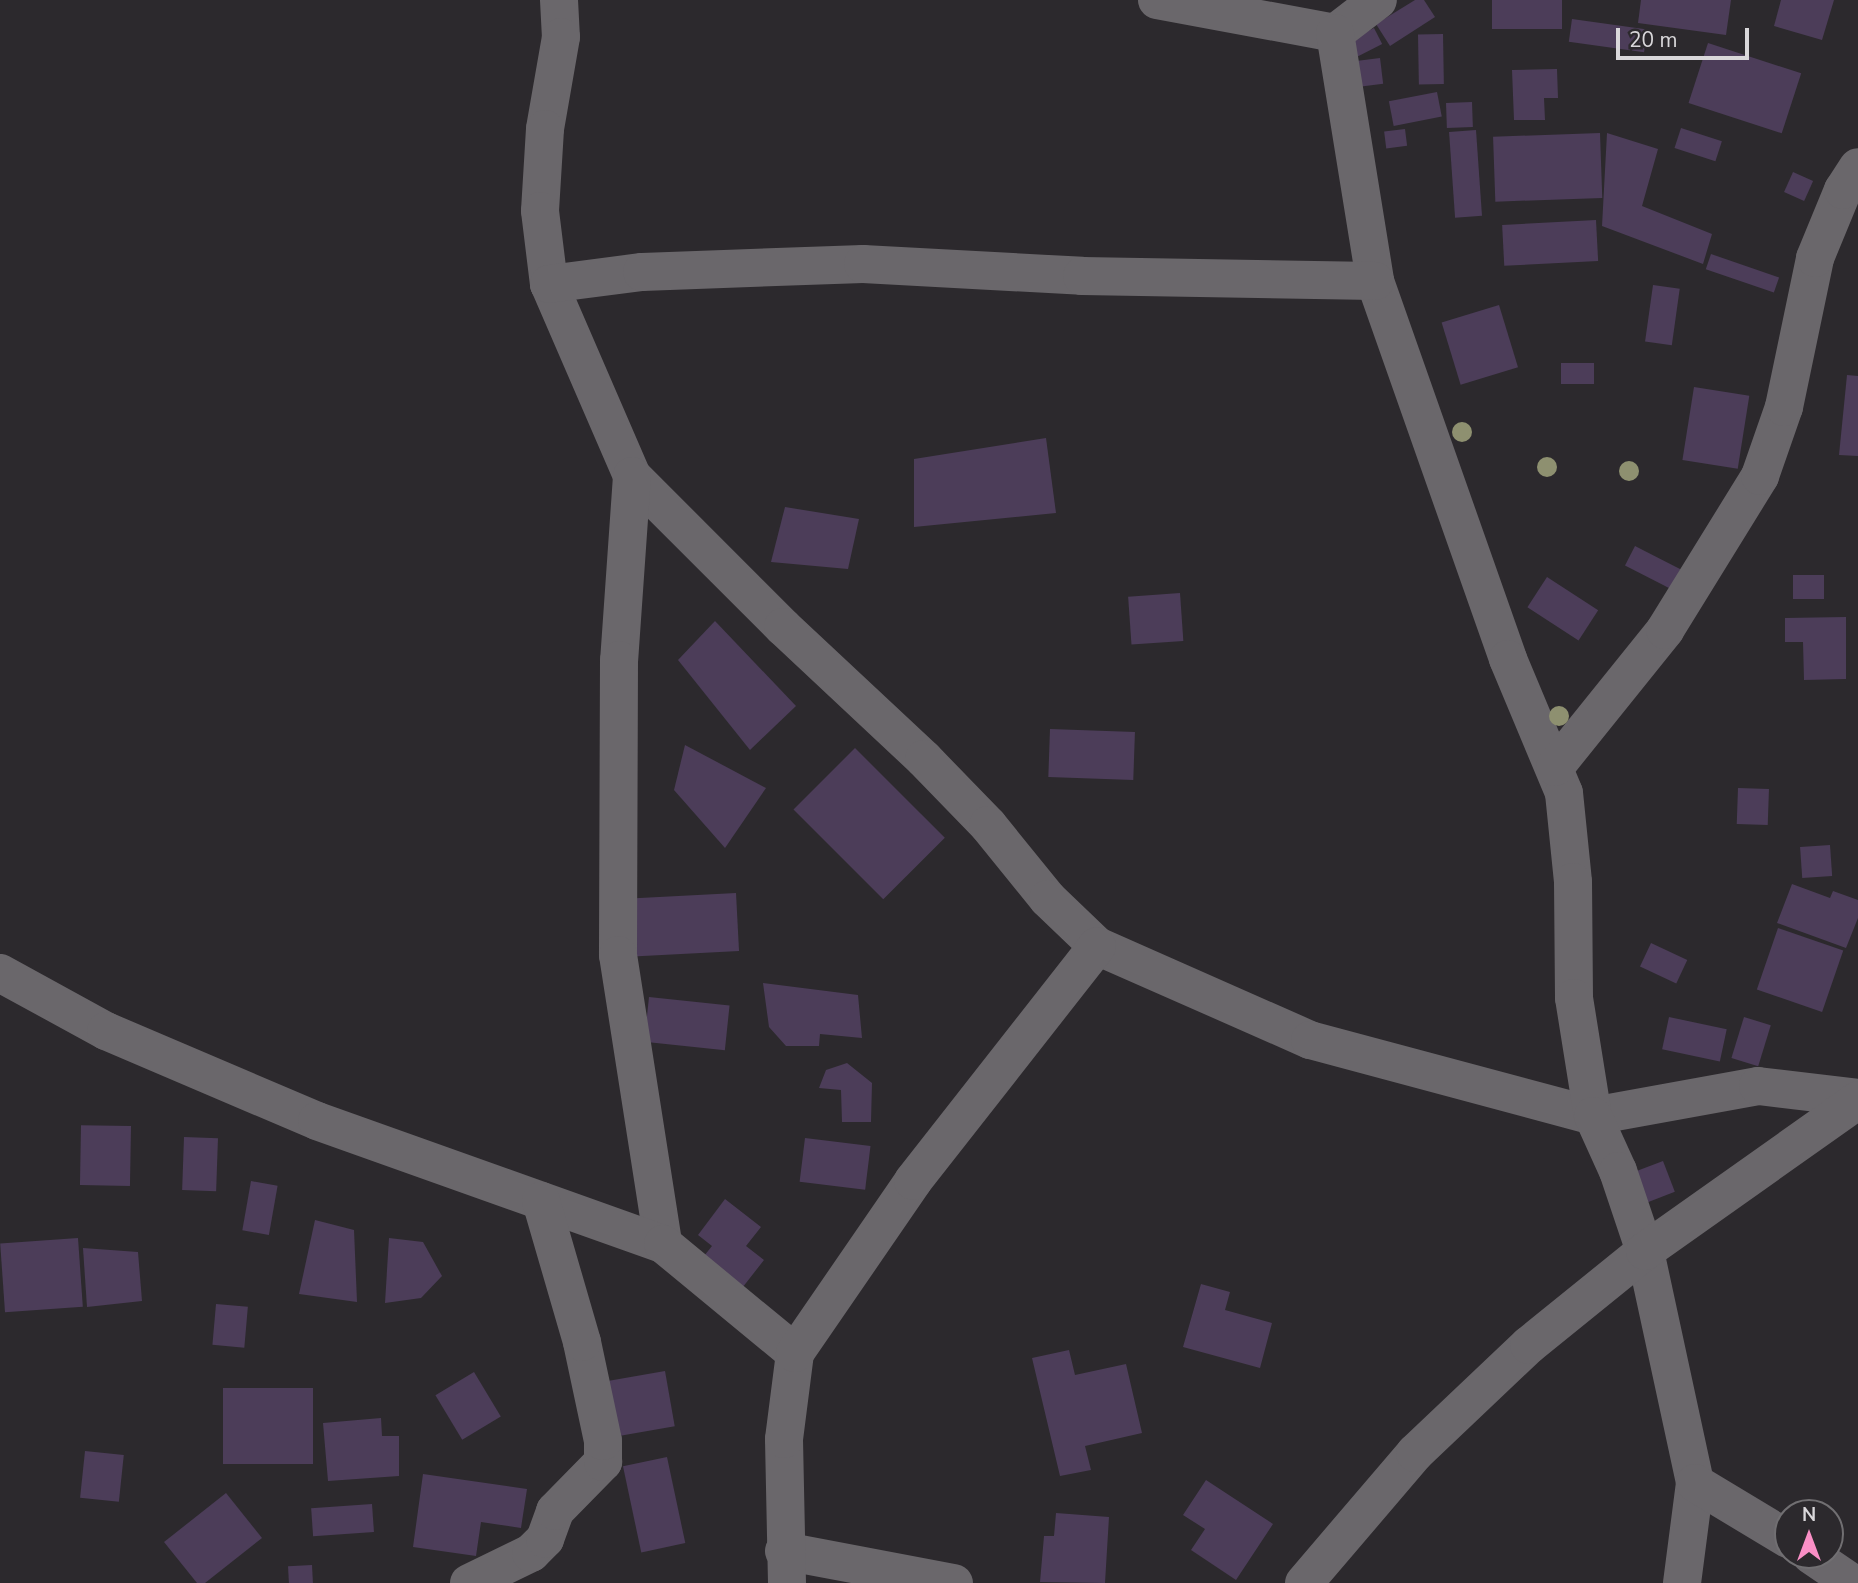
<!DOCTYPE html>
<html>
<head>
<meta charset="utf-8">
<style>
	body { margin:0 }
	#map { position:relative; width:1858px; height:1583px; overflow:hidden; background:#2c292d; font-family:"Nunito Sans",sans-serif }
	div>[style] { position:absolute }
	.building>* { inset:0; background:#4c3d59; transform-origin:0 0 }
	.minor>* { height:38px; margin:-19px; padding:0 19px; transform-origin:19px; border-radius:19px; background:#6a676b }
	.trees>* { width:20px; height:20px; margin:-10px; border-radius:50%; background:#8e9070 }
	span { translate:-50% -50%; white-space:nowrap; text-align:center; line-height:1.15; -webkit-text-stroke:6px #2c292d; paint-order:stroke }
	.north { position:absolute; left:1774px; top:1499px; width:70px; height:70px; box-sizing:border-box; background:#2c292d; border:2px solid #716f72; border-radius:50%; rotate:0deg; font-size:19px; font-weight:700; line-height:28px; text-align:center; color:#d9d7da }
	.north::after { content:''; display:block; margin:auto; width:24px; height:32px; background:#fa8fc6; clip-path:polygon(50% 0,100% 100%,50% 72%,0 100%) }
	.scale { position:absolute; left:1616px; top:28px; width:133px; height:32px; box-sizing:border-box; border:4px solid #d9d7da; border-top:0; padding-left:9px; font-size:21px; line-height:24px; white-space:nowrap; color:#d9d7da; -webkit-text-stroke:5px #2c292d; paint-order:stroke }
</style>
</head>
<body>
<div id="map">
	<div class="building">
		<i style="clip-path:polygon(1415px 0,1424px 0,1435px 17px,1390px 46px,1376px 24px)"></i>
		<i style="left:1492px;top:0;width:70px;height:29px"></i>
		<i style="clip-path:polygon(1641px 0,1731px 0,1726px 35px,1638px 23px)"></i>
		<i style="clip-path:polygon(1781px 0,1834px 0,1822px 40px,1774px 26px)"></i>
		<i style="left:1572px;top:19px;width:76px;height:23px;rotate:8deg"></i>
		<i style="left:1374px;top:28px;width:18px;height:33px;rotate:63deg"></i>
		<i style="left:1443px;top:34px;width:50px;height:25px;rotate:89deg"></i>
		<i style="left:1708px;top:43px;width:98px;height:63px;rotate:18deg"></i>
		<i style="left:1380px;top:58px;width:26px;height:32px;rotate:83deg"></i>
		<i style="clip-path:polygon(1557px 69px,1558px 98px,1544px 98px,1545px 120px,1514px 120px,1512px 70px)"></i>
		<i style="left:1437px;top:92px;width:25px;height:49px;rotate:79deg"></i>
		<i style="left:1472px;top:102px;width:25px;height:26px;rotate:88deg"></i>
		<i style="left:1681px;top:128px;width:43px;height:21px;rotate:18deg"></i>
		<i style="left:1405px;top:129px;width:17px;height:21px;rotate:83deg"></i>
		<i style="left:1476px;top:130px;width:86px;height:27px;rotate:86deg"></i>
		<i style="left:1600px;top:133px;width:65px;height:107px;rotate:88deg"></i>
		<i style="clip-path:polygon(1607px 133px,1658px 149px,1642px 206px,1712px 234px,1703px 264px,1602px 226px)"></i>
		<i style="left:1793px;top:172px;width:22px;height:22px;rotate:24deg"></i>
		<i style="left:1596px;top:220px;width:41px;height:94px;rotate:87deg"></i>
		<i style="left:1711px;top:254px;width:72px;height:16px;rotate:19deg"></i>
		<i style="left:1653px;top:285px;width:27px;height:57px;rotate:8deg"></i>
		<i style="left:1499px;top:305px;width:65px;height:60px;rotate:73deg"></i>
		<i style="left:1561px;top:363px;width:33px;height:21px"></i>
		<i style="clip-path:polygon(1847px 375px,1858px 376px,1858px 456px,1839px 455px)"></i>
		<i style="left:1694px;top:387px;width:56px;height:74px;rotate:9deg"></i>
		<i style="clip-path:polygon(1046px 438px,1056px 513px,914px 527px,914px 459px)"></i>
		<i style="clip-path:polygon(785px 507px,859px 519px,848px 569px,771px 562px)"></i>
		<i style="left:1635px;top:546px;width:51px;height:22px;rotate:27deg"></i>
		<i style="left:1824px;top:575px;width:24px;height:31px;rotate:90deg"></i>
		<i style="left:1547px;top:577px;width:61px;height:36px;rotate:33deg"></i>
		<i style="left:1180px;top:593px;width:48px;height:52px;rotate:86deg"></i>
		<i style="clip-path:polygon(1846px 617px,1846px 679px,1804px 680px,1803px 642px,1785px 642px,1785px 618px)"></i>
		<i style="clip-path:polygon(715px 621px,796px 706px,750px 750px,678px 660px)"></i>
		<i style="left:1050px;top:729px;width:85px;height:48px;rotate:2deg"></i>
		<i style="clip-path:polygon(685px 745px,766px 788px,725px 848px,674px 790px)"></i>
		<i style="left:855px;top:748px;width:127px;height:87px;rotate:45deg"></i>
		<i style="left:1738px;top:788px;width:31px;height:36px;rotate:2deg"></i>
		<i style="left:1830px;top:845px;width:31px;height:30px;rotate:86deg"></i>
		<i style="clip-path:polygon(1792px 884px,1830px 898px,1833px 891px,1858px 900px,1858px 918px,1846px 948px,1777px 923px)"></i>
		<i style="left:736px;top:893px;width:58px;height:106px;rotate:87deg"></i>
		<i style="left:1778px;top:928px;width:69px;height:65px;rotate:19deg"></i>
		<i style="left:1651px;top:943px;width:40px;height:26px;rotate:25deg"></i>
		<i style="clip-path:polygon(763px 983px,858px 995px,862px 1038px,820px 1034px,819px 1046px,786px 1046px,769px 1027px)"></i>
		<i style="left:649px;top:997px;width:81px;height:45px;rotate:6deg"></i>
		<i style="left:1669px;top:1017px;width:59px;height:33px;rotate:12deg"></i>
		<i style="left:1744px;top:1017px;width:28px;height:43px;rotate:17deg"></i>
		<i style="clip-path:polygon(847px 1063px,872px 1083px,871px 1122px,842px 1122px,841px 1090px,819px 1088px,826px 1070px)"></i>
		<i style="left:131px;top:1126px;width:60px;height:50px;rotate:91deg"></i>
		<i style="left:184px;top:1137px;width:34px;height:53px;rotate:2deg"></i>
		<i style="left:805px;top:1138px;width:66px;height:44px;rotate:7deg"></i>
		<i style="left:1663px;top:1161px;width:33px;height:31px;rotate:69deg"></i>
		<i style="left:251px;top:1181px;width:27px;height:50px;rotate:10deg"></i>
		<i style="clip-path:polygon(725px 1199px,761px 1227px,746px 1246px,764px 1260px,739px 1292px,700px 1261px,712px 1246px,698px 1235px)"></i>
		<i style="clip-path:polygon(315px 1220px,354px 1230px,357px 1302px,299px 1294px)"></i>
		<i style="left:78px;top:1238px;width:69px;height:78px;rotate:86deg"></i>
		<i style="clip-path:polygon(389px 1238px,423px 1242px,442px 1276px,421px 1298px,385px 1303px)"></i>
		<i style="clip-path:polygon(83px 1248px,138px 1252px,142px 1301px,87px 1307px)"></i>
		<i style="clip-path:polygon(1201px 1284px,1230px 1292px,1225px 1310px,1272px 1323px,1260px 1368px,1183px 1347px)"></i>
		<i style="left:216px;top:1304px;width:32px;height:41px;rotate:5deg"></i>
		<i style="clip-path:polygon(1069px 1350px,1075px 1375px,1126px 1364px,1142px 1433px,1085px 1446px,1091px 1470px,1060px 1476px,1032px 1358px)"></i>
		<i style="left:665px;top:1371px;width:56px;height:61px;rotate:80deg"></i>
		<i style="left:474px;top:1372px;width:52px;height:45px;rotate:59deg"></i>
		<i style="left:223px;top:1388px;width:90px;height:76px"></i>
		<i style="clip-path:polygon(381px 1418px,382px 1436px,399px 1436px,399px 1476px,328px 1481px,323px 1423px)"></i>
		<i style="left:85px;top:1451px;width:39px;height:47px;rotate:6deg"></i>
		<i style="left:667px;top:1457px;width:88px;height:45px;rotate:78deg"></i>
		<i style="clip-path:polygon(423px 1474px,527px 1489px,521px 1528px,481px 1522px,476px 1556px,413px 1547px)"></i>
		<i style="clip-path:polygon(1206px 1480px,1273px 1524px,1236px 1580px,1191px 1550px,1205px 1529px,1183px 1515px)"></i>
		<i style="clip-path:polygon(226px 1493px,262px 1538px,205px 1583px,197px 1583px,164px 1542px)"></i>
		<i style="left:372px;top:1504px;width:28px;height:61px;rotate:86deg"></i>
		<i style="clip-path:polygon(1056px 1513px,1109px 1517px,1105px 1583px,1040px 1582px,1044px 1536px,1054px 1536px)"></i>
		<i style="left:312px;top:1565px;width:18px;height:24px;rotate:87deg"></i>
	</div>
	<div class="minor">
		<i style="left:559px;top:0;width:37px;rotate:87deg"></i>
		<i style="left:561px;top:37px;width:93px;rotate:99.9deg"></i>
		<i style="left:545px;top:129px;width:82px;rotate:93.5deg"></i>
		<i style="left:540px;top:211px;width:74px;rotate:83deg"></i>
		<i style="left:549px;top:284px;width:209px;rotate:66.6deg"></i>
		<i style="left:632px;top:476px;width:214px;rotate:45deg"></i>
		<i style="left:783px;top:627px;width:193px;rotate:43.1deg"></i>
		<i style="left:924px;top:759px;width:92px;rotate:45.9deg"></i>
		<i style="left:988px;top:825px;width:95px;rotate:51deg"></i>
		<i style="left:1048px;top:899px;width:68px;rotate:43.8deg"></i>
		<i style="left:1097px;top:946px;width:233px;rotate:23.8deg"></i>
		<i style="left:1310px;top:1040px;width:293px;rotate:15deg"></i>
		<i style="left:1593px;top:1116px;width:168px;rotate:-10.3deg"></i>
		<i style="left:1758px;top:1086px;width:101px;rotate:6.8deg"></i>
		<i style="left:1157px;top:0;width:181px;rotate:10.5deg"></i>
		<i style="left:1335px;top:33px;width:54px;rotate:-37.5deg"></i>
		<i style="left:1335px;top:33px;width:251px;rotate:80.8deg"></i>
		<i style="left:1375px;top:281px;width:401px;rotate:70.6deg"></i>
		<i style="left:1508px;top:659px;width:145px;rotate:67.3deg"></i>
		<i style="left:1564px;top:793px;width:89px;rotate:84.2deg"></i>
		<i style="left:1573px;top:882px;width:116px;rotate:89.5deg"></i>
		<i style="left:1574px;top:998px;width:120px;rotate:80.9deg"></i>
		<i style="left:1593px;top:1116px;width:60px;rotate:65.6deg"></i>
		<i style="left:1618px;top:1171px;width:84px;rotate:71.4deg"></i>
		<i style="left:1645px;top:1251px;width:237px;rotate:77.8deg"></i>
		<i style="left:1695px;top:1483px;width:101px;rotate:97.4deg"></i>
		<i style="left:549px;top:284px;width:94px;rotate:-7.4deg"></i>
		<i style="left:642px;top:272px;width:221px;rotate:-2.1deg"></i>
		<i style="left:863px;top:264px;width:219px;rotate:3.1deg"></i>
		<i style="left:1082px;top:276px;width:293px;rotate:1deg"></i>
		<i style="left:632px;top:476px;width:184px;rotate:94deg"></i>
		<i style="left:619px;top:660px;width:295px;rotate:90.2deg"></i>
		<i style="left:618px;top:955px;width:292px;rotate:81.1deg"></i>
		<i style="left:1555px;top:767px;width:176px;rotate:-51.2deg"></i>
		<i style="left:1665px;top:630px;width:181px;rotate:-58.3deg"></i>
		<i style="left:1760px;top:476px;width:73px;rotate:-70.8deg"></i>
		<i style="left:1784px;top:407px;width:152px;rotate:-78.2deg"></i>
		<i style="left:1815px;top:258px;width:74px;rotate:-67.6deg"></i>
		<i style="left:1843px;top:190px;width:27px;rotate:-57deg"></i>
		<i style="left:0;top:973px;width:121px;rotate:28.7deg"></i>
		<i style="left:106px;top:1031px;width:229px;rotate:23.1deg"></i>
		<i style="left:317px;top:1121px;width:367px;rotate:19.6deg"></i>
		<i style="left:663px;top:1244px;width:171px;rotate:39.5deg"></i>
		<i style="left:1695px;top:1483px;width:109px;rotate:31.1deg"></i>
		<i style="left:784px;top:1551px;width:173px;rotate:10.7deg"></i>
		<i style="left:1811px;top:1555px;width:50px;rotate:34.3deg"></i>
		<i style="left:469px;top:1583px;width:69px;rotate:-25.8deg"></i>
		<i style="left:531px;top:1553px;width:20px;rotate:-45deg"></i>
		<i style="left:545px;top:1539px;width:30px;rotate:-70deg"></i>
		<i style="left:555px;top:1511px;width:69px;rotate:-45.6deg"></i>
		<i style="left:603px;top:1462px;width:21px;rotate:-90deg"></i>
		<i style="left:603px;top:1441px;width:101px;rotate:-102deg"></i>
		<i style="left:582px;top:1342px;width:147px;rotate:-106.2deg"></i>
		<i style="left:787px;top:1583px;width:144px;rotate:-91.2deg"></i>
		<i style="left:784px;top:1439px;width:87px;rotate:-82.7deg"></i>
		<i style="left:795px;top:1353px;width:209px;rotate:-55.5deg"></i>
		<i style="left:913px;top:1181px;width:298px;rotate:-51.9deg"></i>
		<i style="left:1304px;top:1583px;width:171px;rotate:-49.5deg"></i>
		<i style="left:1415px;top:1453px;width:157px;rotate:-43.5deg"></i>
		<i style="left:1529px;top:1345px;width:149px;rotate:-39deg"></i>
		<i style="left:1645px;top:1251px;width:261px;rotate:-35.3deg"></i>
	</div>
	<div class="trees">
		<i style="left:1462px;top:432px"></i>
		<i style="left:1547px;top:467px"></i>
		<i style="left:1629px;top:471px"></i>
		<i style="left:1559px;top:716px"></i>
	</div>
	<div class="north">N</div>
	<div class="scale">20 m</div>
</div>
</body>
</html>
